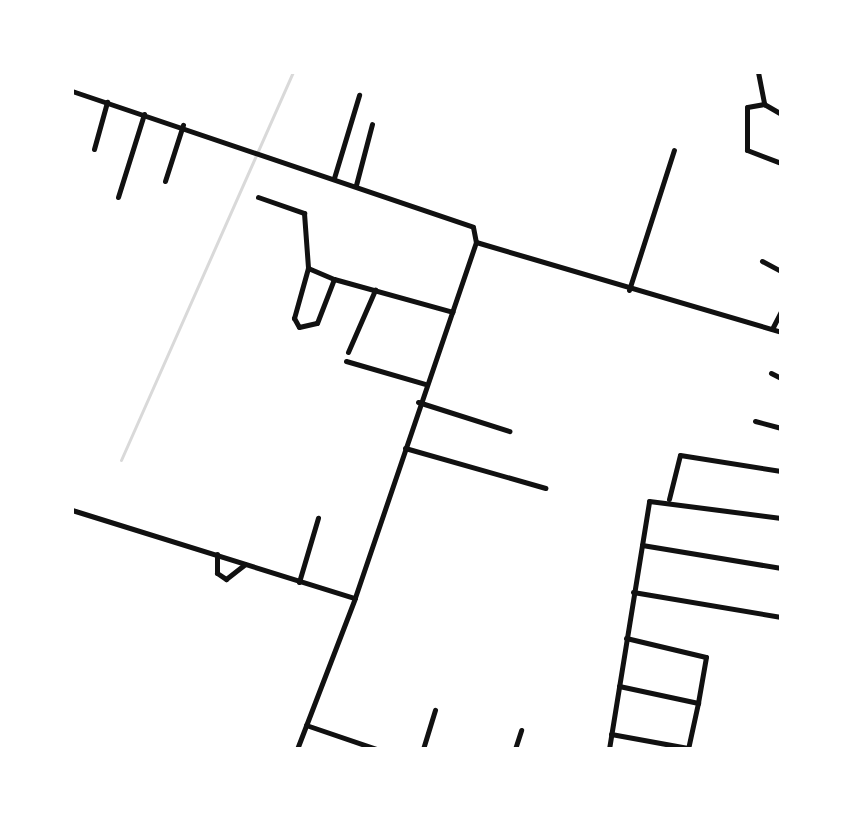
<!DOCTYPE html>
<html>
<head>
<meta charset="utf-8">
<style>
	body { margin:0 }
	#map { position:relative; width:853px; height:821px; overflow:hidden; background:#fff; font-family:Literata,serif }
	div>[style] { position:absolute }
	.stream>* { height:3px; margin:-1.5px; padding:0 1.5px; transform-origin:1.5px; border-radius:1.5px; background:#d9d9d9 }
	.minor>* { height:5px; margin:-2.5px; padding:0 2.5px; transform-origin:2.5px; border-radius:2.5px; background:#111 }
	span { translate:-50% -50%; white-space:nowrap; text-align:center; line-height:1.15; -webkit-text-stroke:6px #fff; paint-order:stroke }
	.frame { position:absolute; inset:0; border:74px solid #fff; pointer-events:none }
</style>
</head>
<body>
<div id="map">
	<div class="stream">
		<i style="left:121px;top:460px;width:424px;rotate:-66.1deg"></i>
	</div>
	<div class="minor">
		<i style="left:758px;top:72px;width:33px;rotate:79deg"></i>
		<i style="left:764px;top:104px;width:20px;rotate:30deg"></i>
		<i style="left:72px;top:91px;width:423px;rotate:18.7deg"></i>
		<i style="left:473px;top:227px;width:15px;rotate:79deg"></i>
		<i style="left:476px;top:242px;width:376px;rotate:108.8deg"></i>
		<i style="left:764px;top:104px;width:17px;rotate:170deg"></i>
		<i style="left:747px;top:107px;width:43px;rotate:90deg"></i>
		<i style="left:747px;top:150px;width:36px;rotate:21deg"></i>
		<i style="left:94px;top:149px;width:49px;rotate:-74.5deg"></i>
		<i style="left:334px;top:178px;width:87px;rotate:-73.2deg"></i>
		<i style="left:165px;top:181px;width:59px;rotate:-72.2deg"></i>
		<i style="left:356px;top:185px;width:63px;rotate:-75.3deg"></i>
		<i style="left:118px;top:197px;width:87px;rotate:-72.6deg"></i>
		<i style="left:258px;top:197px;width:49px;rotate:19.2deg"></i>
		<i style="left:304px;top:213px;width:55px;rotate:85.8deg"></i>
		<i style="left:308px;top:268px;width:28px;rotate:23deg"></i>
		<i style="left:476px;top:242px;width:318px;rotate:16.4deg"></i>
		<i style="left:762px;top:261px;width:21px;rotate:28deg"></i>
		<i style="left:308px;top:268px;width:52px;rotate:105.6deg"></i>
		<i style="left:294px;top:318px;width:10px;rotate:61deg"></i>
		<i style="left:299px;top:327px;width:18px;rotate:-13deg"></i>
		<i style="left:317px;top:323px;width:47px;rotate:-68.9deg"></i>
		<i style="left:334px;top:279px;width:123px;rotate:15.5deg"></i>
		<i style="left:629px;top:290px;width:147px;rotate:-72.2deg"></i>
		<i style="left:772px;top:329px;width:20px;rotate:-63deg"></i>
		<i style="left:348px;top:352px;width:68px;rotate:-66.5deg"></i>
		<i style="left:346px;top:361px;width:82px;rotate:16.2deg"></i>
		<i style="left:771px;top:373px;width:11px;rotate:27deg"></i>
		<i style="left:418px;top:402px;width:96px;rotate:17.7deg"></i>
		<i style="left:755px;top:421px;width:27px;rotate:15deg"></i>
		<i style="left:405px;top:448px;width:146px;rotate:15.9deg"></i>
		<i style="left:669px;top:499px;width:45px;rotate:-76deg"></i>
		<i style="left:680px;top:455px;width:102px;rotate:9deg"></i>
		<i style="left:72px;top:510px;width:296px;rotate:17.3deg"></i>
		<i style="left:355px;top:598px;width:162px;rotate:111deg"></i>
		<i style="left:642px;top:545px;width:141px;rotate:9.4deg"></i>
		<i style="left:217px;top:554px;width:19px;rotate:90deg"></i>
		<i style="left:217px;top:573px;width:11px;rotate:34deg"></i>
		<i style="left:226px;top:579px;width:24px;rotate:-38deg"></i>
		<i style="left:299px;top:582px;width:67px;rotate:-73.5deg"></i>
		<i style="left:633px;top:592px;width:150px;rotate:9.6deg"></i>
		<i style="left:626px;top:638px;width:82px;rotate:13.4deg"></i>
		<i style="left:706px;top:657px;width:47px;rotate:99.9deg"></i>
		<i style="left:619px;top:686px;width:81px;rotate:12.1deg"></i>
		<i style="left:698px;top:703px;width:47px;rotate:102.3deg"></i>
		<i style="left:306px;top:725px;width:74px;rotate:18.9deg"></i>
		<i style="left:611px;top:734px;width:78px;rotate:10.3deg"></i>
		<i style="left:423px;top:749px;width:41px;rotate:-72.9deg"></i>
		<i style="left:515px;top:749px;width:20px;rotate:-72deg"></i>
		<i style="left:609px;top:749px;width:251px;rotate:-80.8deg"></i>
		<i style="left:649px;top:501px;width:133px;rotate:7.3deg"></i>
	</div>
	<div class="frame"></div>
</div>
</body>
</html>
